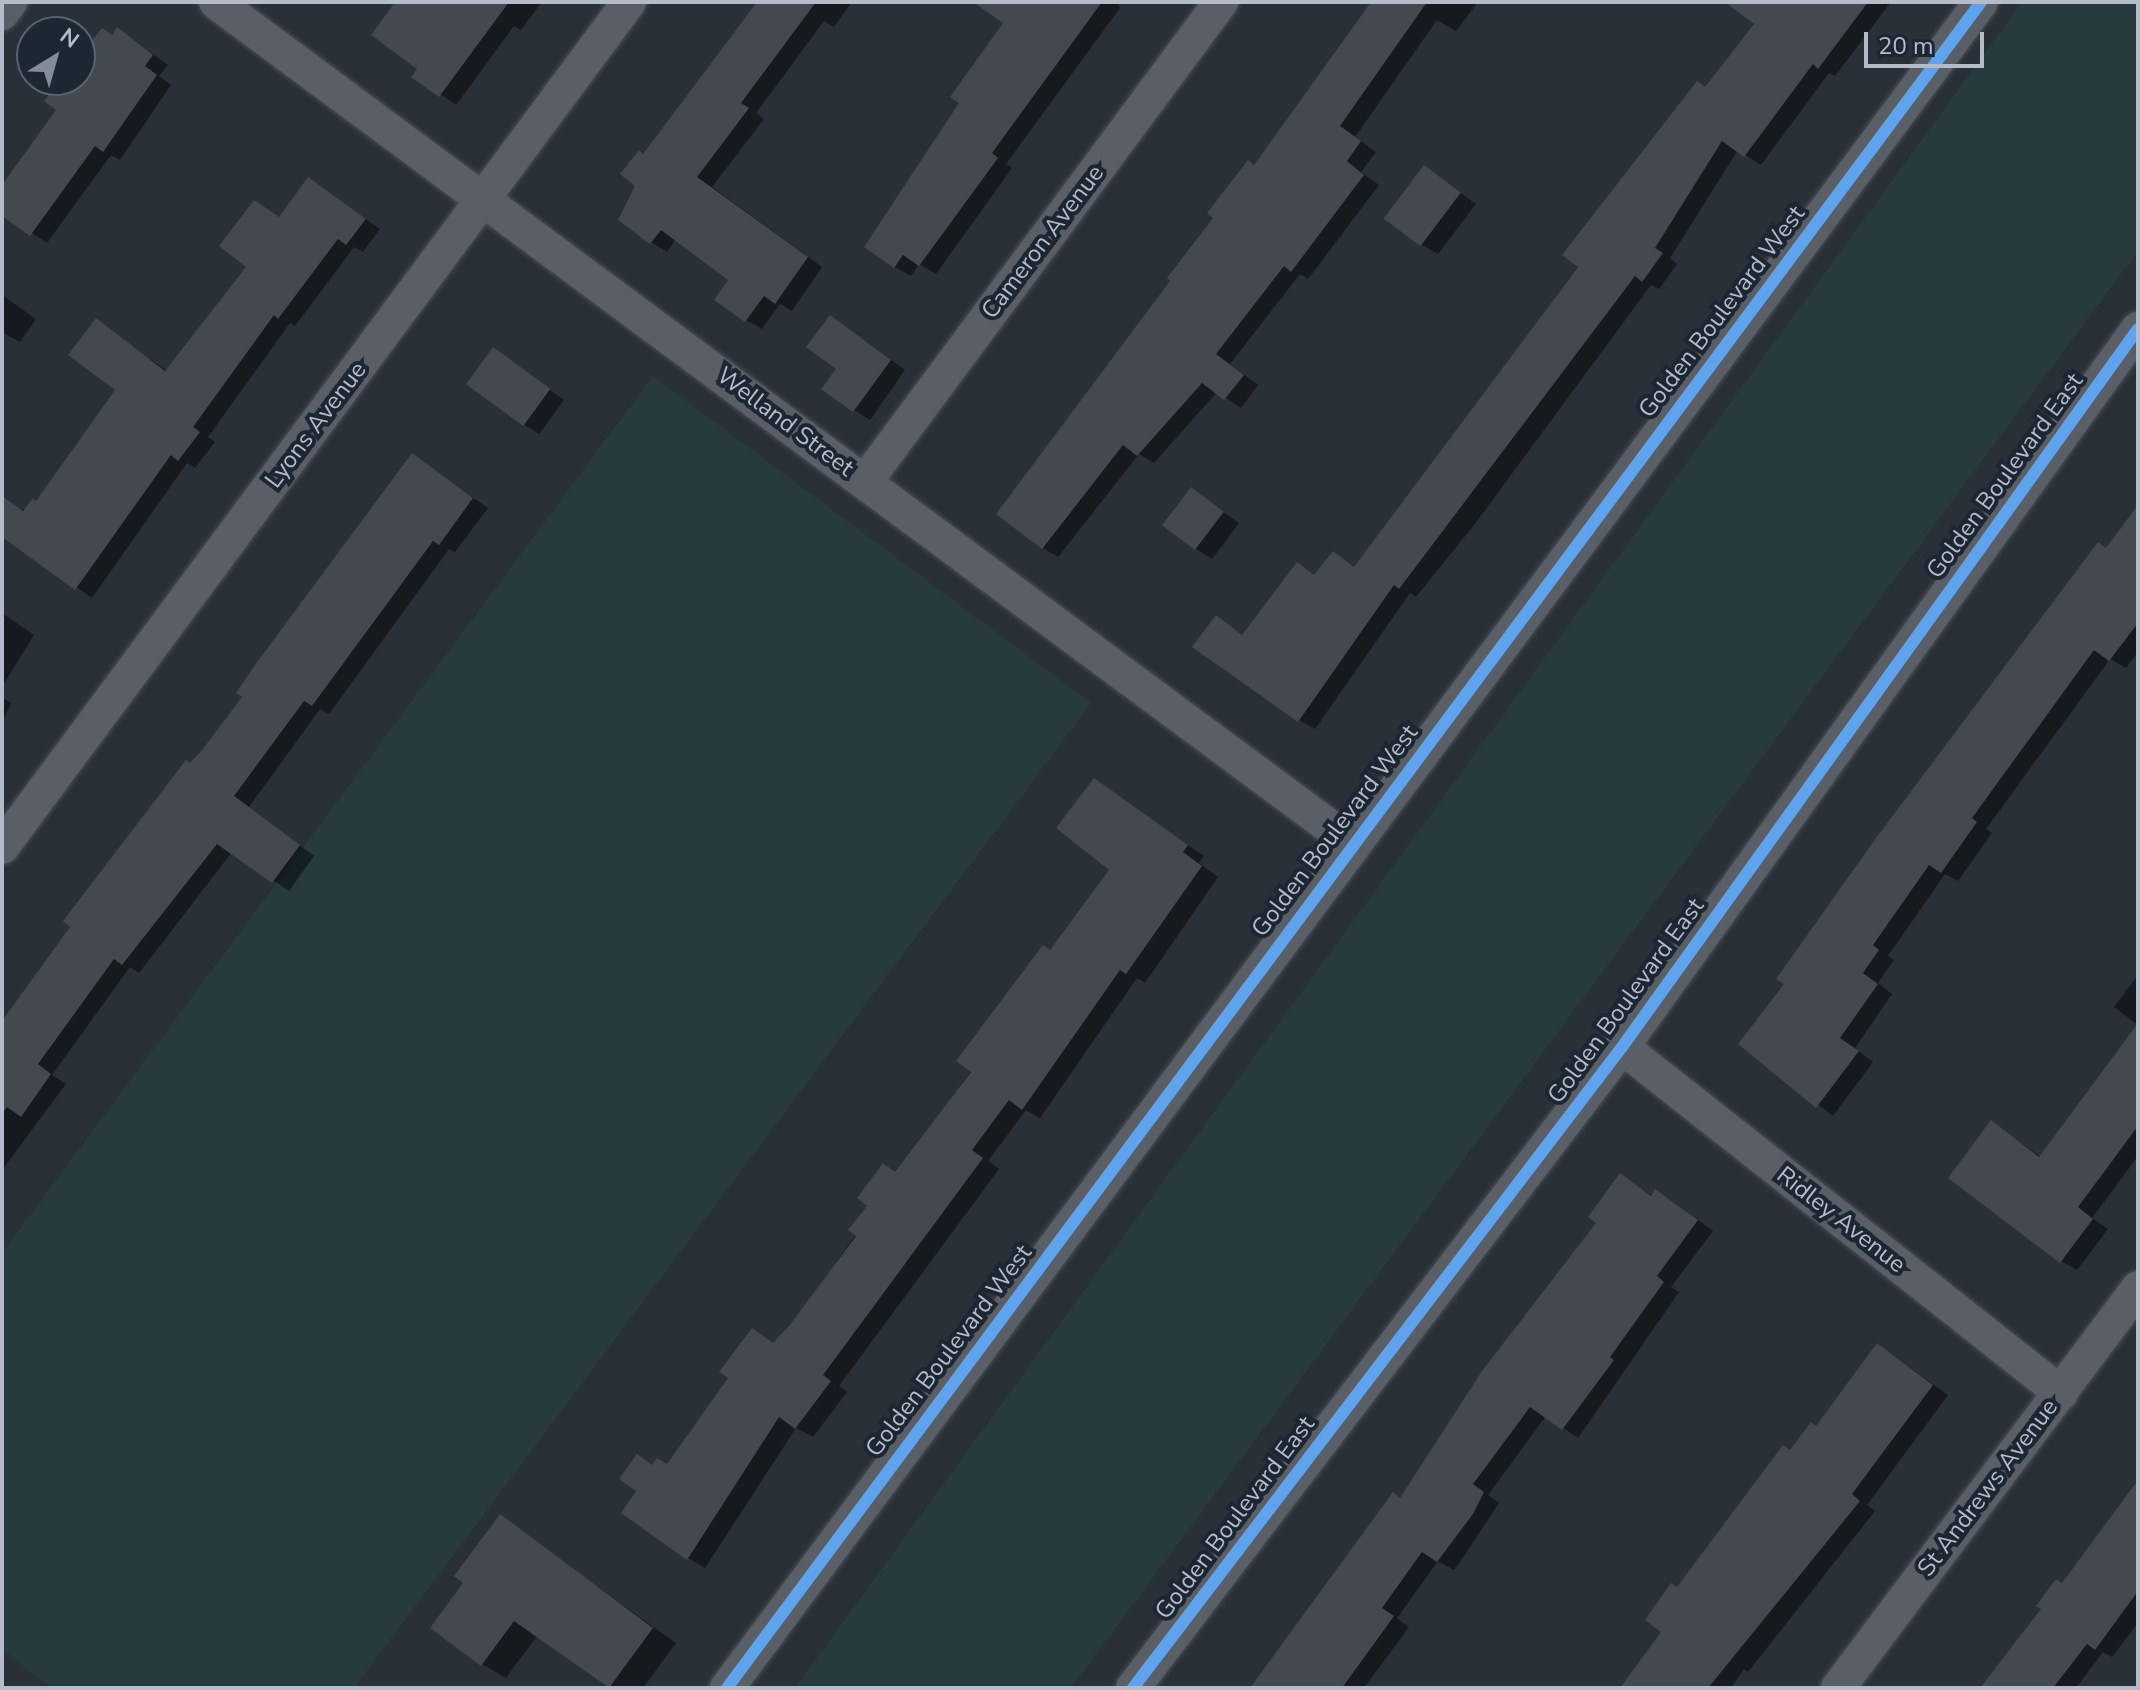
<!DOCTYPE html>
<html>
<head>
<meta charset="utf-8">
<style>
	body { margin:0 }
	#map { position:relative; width:2140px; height:1690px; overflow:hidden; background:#2a3038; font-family:"Nunito Sans",sans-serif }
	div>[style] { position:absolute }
	.green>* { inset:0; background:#273a3e }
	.shadow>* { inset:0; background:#0007 }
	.building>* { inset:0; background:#444950; transform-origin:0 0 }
	.roads { filter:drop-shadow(0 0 2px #484c53) drop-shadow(0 0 2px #484c53) }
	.street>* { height:34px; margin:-17px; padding:0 17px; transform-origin:17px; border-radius:17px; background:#5a5e66 }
	.cycleway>* { height:12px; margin:-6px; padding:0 6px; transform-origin:6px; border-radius:6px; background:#60a3ed }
	span { translate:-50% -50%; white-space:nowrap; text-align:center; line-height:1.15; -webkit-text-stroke:8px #1d2633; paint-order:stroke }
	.street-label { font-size:24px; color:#b4bcc9 }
	.frame { position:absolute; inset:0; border:4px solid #b4bcc9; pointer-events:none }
	.north { position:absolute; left:16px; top:16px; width:80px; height:80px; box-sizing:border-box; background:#1d2633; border:2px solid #59626f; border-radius:50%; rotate:37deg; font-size:22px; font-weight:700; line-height:32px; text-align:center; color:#b4bcc9 }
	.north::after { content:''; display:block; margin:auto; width:28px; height:36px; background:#848b96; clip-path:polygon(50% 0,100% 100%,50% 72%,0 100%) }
	.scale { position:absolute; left:1864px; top:32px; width:120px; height:36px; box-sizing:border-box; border:4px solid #b4bcc9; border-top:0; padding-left:10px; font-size:24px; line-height:28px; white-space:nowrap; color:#b4bcc9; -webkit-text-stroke:6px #1d2633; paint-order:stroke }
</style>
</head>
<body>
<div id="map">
	<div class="green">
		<i style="clip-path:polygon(2022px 2px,2138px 2px,2138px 251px,1071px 1688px,795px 1688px)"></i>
		<i style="clip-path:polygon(653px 376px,1091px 703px,354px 1688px,51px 1688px,2px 1649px,2px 1253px)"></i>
	</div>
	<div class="shadow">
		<i style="clip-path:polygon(397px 2px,542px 2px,521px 30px,514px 26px,456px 105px,414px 76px,420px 68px)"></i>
		<i style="clip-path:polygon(758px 2px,852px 2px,834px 27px,824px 21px,756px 113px,764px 119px,712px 187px,822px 267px,792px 311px,780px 304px,762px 329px,746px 320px,730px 280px,676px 239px,667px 252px,651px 242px,638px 186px,644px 156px)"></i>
		<i style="clip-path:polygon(1007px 2px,1118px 2px,1120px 8px,1006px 164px,1012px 168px,936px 274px,919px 264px,911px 276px,895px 267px,962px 103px,1006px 23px)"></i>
		<i style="clip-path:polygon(1374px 2px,1478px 2px,1456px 31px,1437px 20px,1355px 137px,1376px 152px,1361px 172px,1379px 185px,1308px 279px,1300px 274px,1230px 364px,1258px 385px,1241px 408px,1217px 392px,1154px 463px,1139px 454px,1058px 557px,1043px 548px,1255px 167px)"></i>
		<i style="clip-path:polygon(1762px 2px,1891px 2px,1835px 76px,1829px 73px,1761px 165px,1738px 150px,1670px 258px,1677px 264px,1659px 289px,1651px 285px,1474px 525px,1416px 597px,1410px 593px,1315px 729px,1299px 720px,1216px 618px,1244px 636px,1298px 565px,1316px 576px,1333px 553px,1356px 568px,1757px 23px)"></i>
		<i style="clip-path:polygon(118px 30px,168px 65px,159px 76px,171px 85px,120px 160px,111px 155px,47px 243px,2px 213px,2px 194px,59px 110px,63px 80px,80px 80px,80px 58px)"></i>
		<i style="clip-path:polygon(1425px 168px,1476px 204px,1438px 254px,1422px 245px)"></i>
		<i style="clip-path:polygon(309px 179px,380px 229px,363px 252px,354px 247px,295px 326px,290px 323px,208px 437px,215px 442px,195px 468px,187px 463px,92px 598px,2px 535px,2px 519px,37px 503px,118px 390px,96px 321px,167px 371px,249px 266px,255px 202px,280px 218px)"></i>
		<i style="clip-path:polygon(2px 295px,36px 319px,20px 342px,2px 332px)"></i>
		<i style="clip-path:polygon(846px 327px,905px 370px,870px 420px,854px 410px,838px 369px)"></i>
		<i style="clip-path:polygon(493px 349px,564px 400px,539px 434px,523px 424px)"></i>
		<i style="clip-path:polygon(413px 456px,488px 508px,455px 552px,449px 549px,329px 714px,320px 709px,249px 807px,314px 856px,289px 891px,232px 852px,139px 973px,130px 967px,52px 1075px,66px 1084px,2px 1170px,2px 1024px,205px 751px)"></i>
		<i style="clip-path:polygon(1191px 490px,1239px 523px,1212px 559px,1196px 549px)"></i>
		<i style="clip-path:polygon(2138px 508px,2138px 652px,2126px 668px,2110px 659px,1986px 829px,1992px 833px,1958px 881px,1945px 874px,1888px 956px,1894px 960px,1878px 983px,1892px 994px,1855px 1048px,1873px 1062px,1833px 1116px,1741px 1044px)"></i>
		<i style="clip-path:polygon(2px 613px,34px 635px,2px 687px)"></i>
		<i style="clip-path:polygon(2px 697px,11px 703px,2px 723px)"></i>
		<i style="clip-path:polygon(1095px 781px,1204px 856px,1199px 863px,1218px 877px,1145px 983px,1137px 978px,1040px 1118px,1026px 1110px,988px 1161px,999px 1169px,839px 1386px,847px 1392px,813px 1437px,796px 1428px,705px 1568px,688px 1558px,654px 1466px,668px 1466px,731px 1378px,753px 1331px,775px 1344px,790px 1328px,1112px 870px)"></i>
		<i style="clip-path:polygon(2138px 975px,2138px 1025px,2114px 1007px)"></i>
		<i style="clip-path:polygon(2138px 1026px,2138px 1156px,2092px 1218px,2108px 1229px,2077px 1270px,2061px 1261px,1992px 1123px,2041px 1157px)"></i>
		<i style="clip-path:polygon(1621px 1175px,1652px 1196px,1656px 1192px,1672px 1201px,1713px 1231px,1671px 1287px,1679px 1292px,1578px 1438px,1546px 1416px,1488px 1495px,1499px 1503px,1464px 1556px,1454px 1570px,1438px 1561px,1397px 1618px,1409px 1627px,1364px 1688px,1251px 1688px,1402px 1499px,1599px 1223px)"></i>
		<i style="clip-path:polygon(1893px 1355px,1948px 1395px,1867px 1505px,1875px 1511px,1748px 1672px,1744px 1669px,1731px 1688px,1622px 1688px,1664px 1632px,1678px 1589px,1791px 1452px)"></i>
		<i style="clip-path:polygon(2138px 1481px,2138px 1623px,2112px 1657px,2103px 1652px,2076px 1688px,1986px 1688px)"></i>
		<i style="clip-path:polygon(500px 1517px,676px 1643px,643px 1688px,608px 1688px,537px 1636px,506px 1678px,482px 1664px,466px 1583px)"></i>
	</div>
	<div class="building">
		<i style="clip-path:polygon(395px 2px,509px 2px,439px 97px,411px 77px,417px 69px,371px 35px)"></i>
		<i style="clip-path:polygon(757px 2px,816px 2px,741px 103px,749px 108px,697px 177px,808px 257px,775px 304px,764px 296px,745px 322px,714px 300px,728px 280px,661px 230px,650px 244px,618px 220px,635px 186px,620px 174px,639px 150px,643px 154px)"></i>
		<i style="clip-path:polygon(973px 2px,1102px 2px,992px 153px,998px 158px,919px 266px,903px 255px,894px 268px,864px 247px,959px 103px,950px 97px,1003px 23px)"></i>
		<i style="clip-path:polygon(1371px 2px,1427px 2px,1340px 126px,1361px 141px,1347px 161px,1364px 175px,1291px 272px,1284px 266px,1216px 354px,1244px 375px,1224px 400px,1202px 383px,1137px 456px,1123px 445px,1042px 549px,996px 514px,1170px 281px,1167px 278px,1213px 218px,1207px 213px,1248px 160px,1254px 165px)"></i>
		<i style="clip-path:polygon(1725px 2px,1868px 2px,1818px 69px,1813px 64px,1744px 157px,1722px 141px,1655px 248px,1663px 253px,1642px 282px,1635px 276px,1399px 589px,1394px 585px,1298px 722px,1192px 647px,1216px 615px,1242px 635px,1297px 562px,1314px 575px,1333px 551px,1354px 567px,1578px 267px,1562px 255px,1697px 81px,1705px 87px,1754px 24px)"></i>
		<i style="clip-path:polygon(117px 27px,153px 55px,145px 66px,157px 75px,103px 152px,95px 146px,30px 236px,2px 216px,2px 185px,56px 110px,44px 101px,60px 80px,80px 80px,80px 55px,102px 28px,112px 35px)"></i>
		<i style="left:1424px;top:165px;width:46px;height:67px;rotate:37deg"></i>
		<i style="clip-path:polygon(308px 177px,366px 219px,346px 245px,338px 239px,278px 319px,274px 315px,193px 427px,200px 432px,178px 461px,171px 455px,75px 590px,2px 537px,2px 496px,23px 511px,33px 498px,36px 501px,115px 390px,68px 355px,96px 318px,165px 371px,246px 267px,219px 246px,254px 200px,279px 217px)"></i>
		<i style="clip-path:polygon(830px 315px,891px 360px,853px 412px,821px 389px,836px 369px,806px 347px)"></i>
		<i style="left:493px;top:347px;width:71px;height:46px;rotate:36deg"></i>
		<i style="clip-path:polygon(412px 453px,473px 498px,439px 545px,433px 541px,312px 706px,304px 701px,234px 796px,300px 845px,272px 883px,217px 844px,122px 965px,114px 959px,38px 1064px,51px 1074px,21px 1117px,7px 1107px,2px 1114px,2px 1021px,70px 927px,63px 921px,186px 760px,190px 763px,203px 749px,242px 697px,236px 693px,255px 665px)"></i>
		<i style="left:1191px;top:487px;width:41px;height:48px;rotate:37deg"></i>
		<i style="clip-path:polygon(2138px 505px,2138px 623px,2109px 661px,2094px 650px,1972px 818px,1977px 822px,1941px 873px,1929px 865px,1873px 945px,1879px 950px,1863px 973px,1878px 984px,1840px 1038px,1859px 1051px,1816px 1108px,1738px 1044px,1784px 984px,1776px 979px,1876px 838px,2098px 542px,2106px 548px)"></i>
		<i style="clip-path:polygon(1094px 778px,1188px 845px,1183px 852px,1202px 866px,1126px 974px,1120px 970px,1022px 1110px,1009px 1100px,972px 1150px,983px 1158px,823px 1375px,831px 1381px,795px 1429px,779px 1417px,687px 1560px,621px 1513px,636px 1491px,619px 1479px,637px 1454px,652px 1465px,657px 1458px,667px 1464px,728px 1378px,719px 1372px,752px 1328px,773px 1343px,789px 1326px,856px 1236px,848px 1230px,867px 1206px,857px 1198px,883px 1163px,895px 1172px,971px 1072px,956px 1061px,1043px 945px,1050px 950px,1109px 870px,1056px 828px)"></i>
		<i style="clip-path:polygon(2138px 1023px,2138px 1126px,2078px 1207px,2093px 1219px,2060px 1263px,1948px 1178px,1991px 1120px,2039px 1157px)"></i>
		<i style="clip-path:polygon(1620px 1173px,1651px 1196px,1655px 1189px,1698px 1220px,1657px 1276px,1664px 1282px,1610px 1357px,1614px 1360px,1562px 1430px,1530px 1407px,1473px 1484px,1484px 1492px,1473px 1514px,1437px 1562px,1422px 1552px,1382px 1608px,1394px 1616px,1342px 1688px,1250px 1688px,1393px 1492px,1400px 1498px,1482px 1371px,1596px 1223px,1588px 1217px)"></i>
		<i style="clip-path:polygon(1877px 1343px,1933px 1385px,1852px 1494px,1860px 1501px,1708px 1688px,1620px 1688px,1661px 1632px,1645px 1620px,1671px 1583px,1677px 1587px,1783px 1445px,1790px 1450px,1811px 1422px,1816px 1426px)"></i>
		<i style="clip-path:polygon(2138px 1480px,2138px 1591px,2095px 1650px,2087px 1644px,2053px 1688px,1980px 1688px,2041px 1609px,2036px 1606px,2056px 1579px,2062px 1583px)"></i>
		<i style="clip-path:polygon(500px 1514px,653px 1628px,609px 1688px,514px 1621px,481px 1666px,430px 1628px,463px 1583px,454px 1576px)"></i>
	</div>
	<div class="roads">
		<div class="street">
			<i style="left:216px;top:2px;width:1415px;rotate:36.52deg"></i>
			<i style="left:2px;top:13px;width:14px;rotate:-54deg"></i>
			<i style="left:865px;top:482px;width:598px;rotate:-53.44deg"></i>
			<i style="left:2px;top:847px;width:1052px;rotate:-53.42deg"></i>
			<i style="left:1622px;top:1047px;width:559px;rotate:38.24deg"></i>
			<i style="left:727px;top:1688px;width:2101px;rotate:-53.36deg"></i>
			<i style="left:1133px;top:1688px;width:806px;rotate:-52.66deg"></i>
			<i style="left:1622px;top:1047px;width:884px;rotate:-54.3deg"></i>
			<i style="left:1838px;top:1688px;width:500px;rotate:-53.1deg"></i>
		</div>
	</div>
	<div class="cycleway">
		<i style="left:727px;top:1688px;width:2101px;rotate:-53.36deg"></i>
		<i style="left:1133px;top:1688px;width:806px;rotate:-52.66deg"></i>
		<i style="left:1622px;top:1047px;width:884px;rotate:-54.3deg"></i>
	</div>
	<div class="street-label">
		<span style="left:1043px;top:242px;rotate:-53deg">Cameron Avenue</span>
		<span style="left:1722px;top:312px;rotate:-53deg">Golden Boulevard West</span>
		<span style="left:785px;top:422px;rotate:37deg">Welland Street</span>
		<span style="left:316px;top:425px;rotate:-53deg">Lyons Avenue</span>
		<span style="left:2005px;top:476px;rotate:-54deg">Golden Boulevard East</span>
		<span style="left:1335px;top:831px;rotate:-53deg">Golden Boulevard West</span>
		<span style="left:1626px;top:1001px;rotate:-54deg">Golden Boulevard East</span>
		<span style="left:1841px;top:1220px;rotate:38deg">Ridley Avenue</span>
		<span style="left:949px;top:1351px;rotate:-53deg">Golden Boulevard West</span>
		<span style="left:1988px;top:1488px;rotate:-53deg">St Andrews Avenue</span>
		<span style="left:1235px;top:1518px;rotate:-53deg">Golden Boulevard East</span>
	</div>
	<div class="frame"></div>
	<div class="north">N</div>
	<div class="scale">20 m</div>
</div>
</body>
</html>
